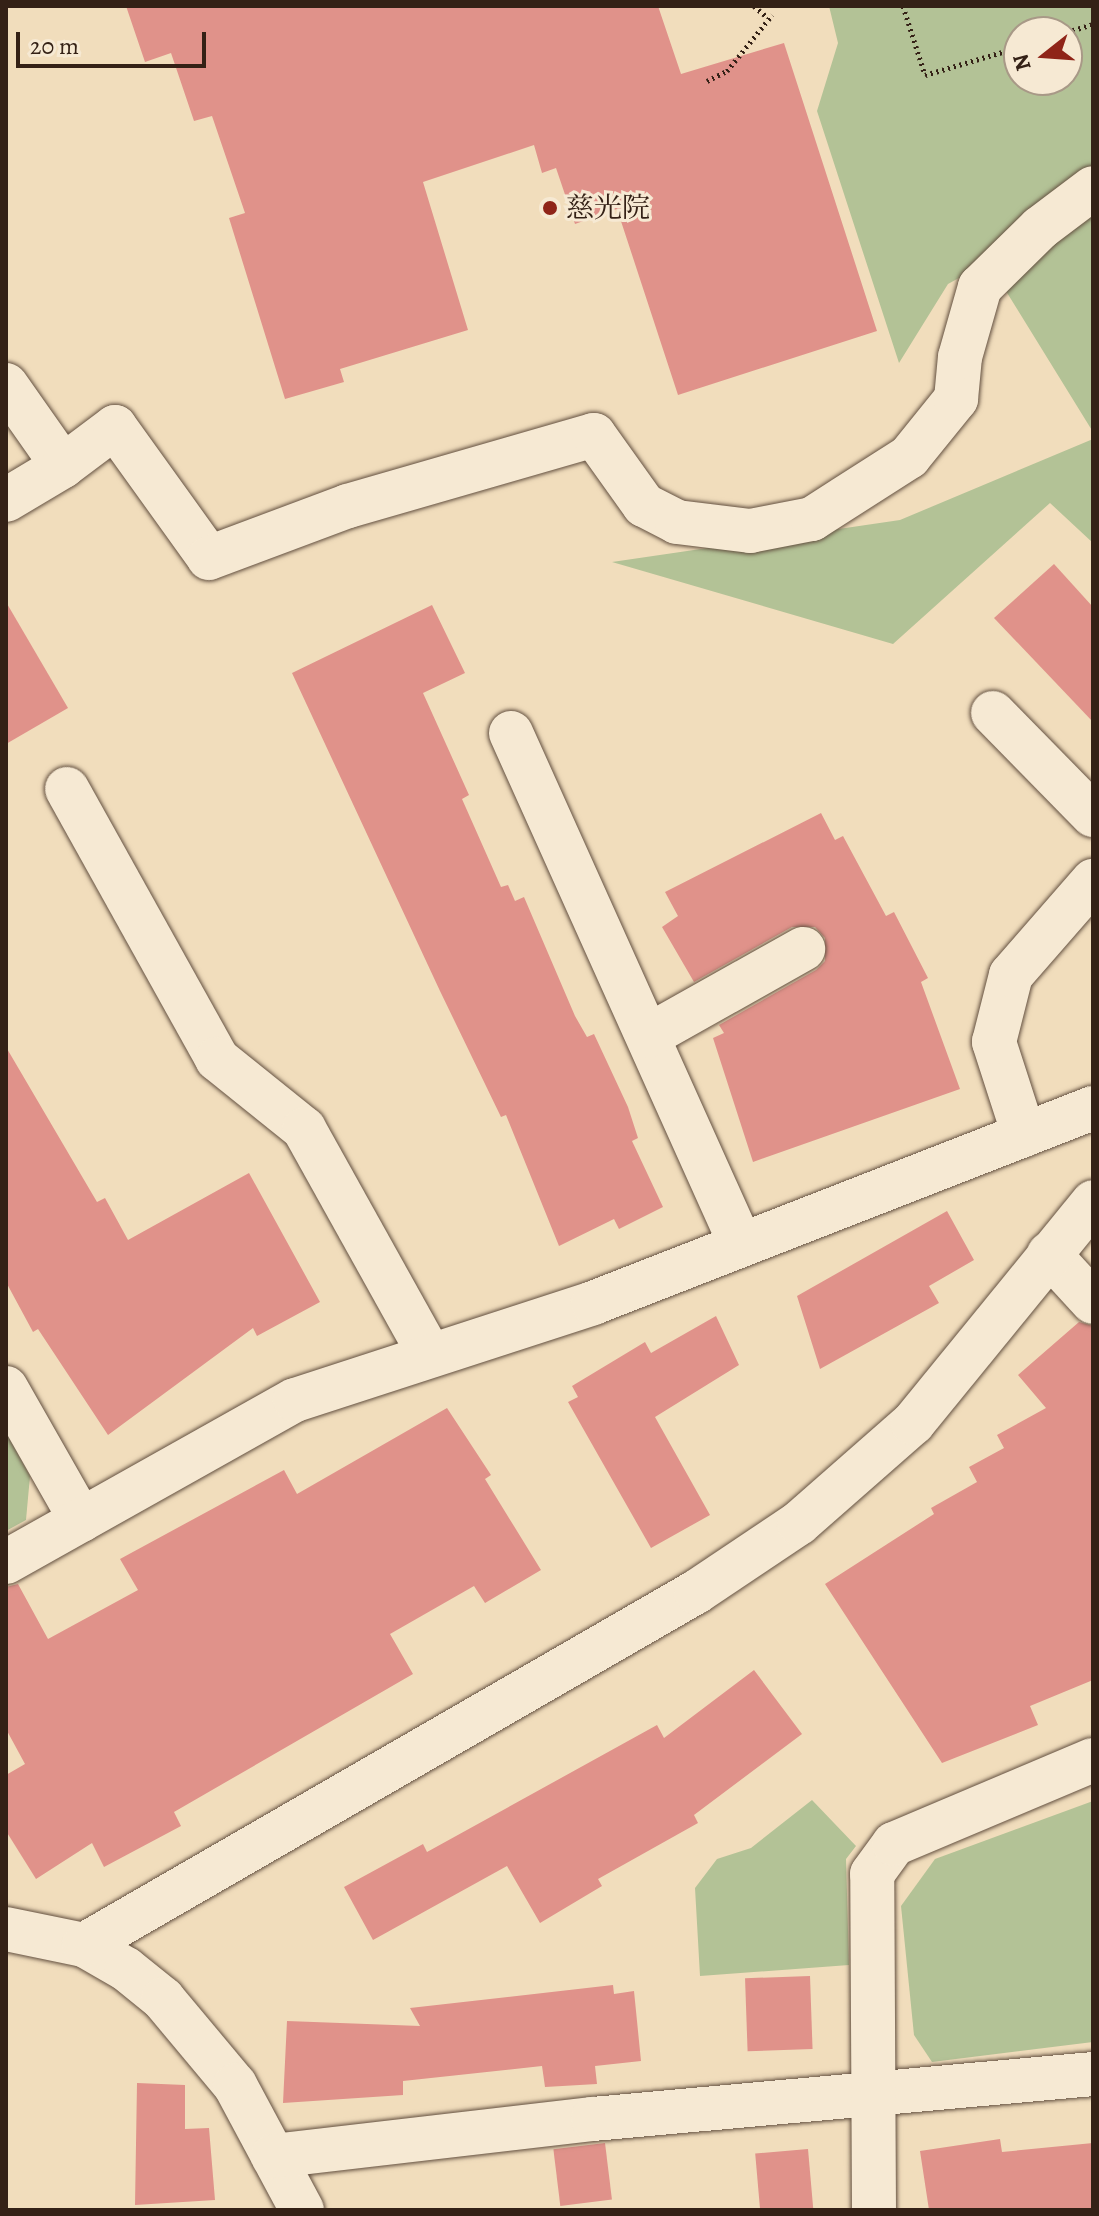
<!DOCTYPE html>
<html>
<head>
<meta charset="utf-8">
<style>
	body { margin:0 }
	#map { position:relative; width:1099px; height:2216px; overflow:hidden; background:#f1ddbc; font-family:Alegreya,"Noto Serif JP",serif }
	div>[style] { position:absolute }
	.green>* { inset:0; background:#b3c296 }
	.building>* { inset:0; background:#e0928a; transform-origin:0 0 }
	.path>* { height:5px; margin-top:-2.5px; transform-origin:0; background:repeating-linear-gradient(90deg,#342116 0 2px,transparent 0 6px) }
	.roads { filter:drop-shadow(0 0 2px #635040) drop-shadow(0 0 2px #635040) }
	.minor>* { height:44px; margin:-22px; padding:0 22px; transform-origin:22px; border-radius:22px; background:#f6e9d3 }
	.dots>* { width:22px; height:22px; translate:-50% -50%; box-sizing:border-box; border:4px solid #f6e9d3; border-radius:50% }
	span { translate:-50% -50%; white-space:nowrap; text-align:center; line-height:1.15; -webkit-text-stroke:6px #f6e9d3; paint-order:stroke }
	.poi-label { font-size:28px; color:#342116 }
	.left { translate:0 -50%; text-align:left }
	.frame { position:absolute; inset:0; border:8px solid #342116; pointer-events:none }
	.north { position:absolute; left:1003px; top:16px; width:80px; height:80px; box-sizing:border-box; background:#f6e9d3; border:2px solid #a89987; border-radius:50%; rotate:253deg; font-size:22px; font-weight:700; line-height:32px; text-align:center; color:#342116 }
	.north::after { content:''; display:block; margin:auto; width:28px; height:36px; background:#8f2418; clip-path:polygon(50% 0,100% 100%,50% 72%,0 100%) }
	.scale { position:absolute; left:16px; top:32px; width:190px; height:36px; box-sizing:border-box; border:4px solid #342116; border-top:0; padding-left:10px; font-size:24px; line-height:28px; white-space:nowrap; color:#342116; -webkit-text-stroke:6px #f6e9d3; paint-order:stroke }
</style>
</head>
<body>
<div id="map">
	<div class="green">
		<i style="clip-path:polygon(evenodd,829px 6px,1093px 6px,1093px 432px,988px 262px,948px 284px,899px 363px,817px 111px,838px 43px,829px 6px,1019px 32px,1067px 32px,1067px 80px,1019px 80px,1019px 32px)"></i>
		<i style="clip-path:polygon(1093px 439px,1093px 543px,1050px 503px,893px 644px,612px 562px,900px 520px)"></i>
		<i style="clip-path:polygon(6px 1433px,30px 1476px,26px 1520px,6px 1531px)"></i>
		<i style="clip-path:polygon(812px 1800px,856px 1846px,846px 1859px,849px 1965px,700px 1976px,695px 1888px,717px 1859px,751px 1848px)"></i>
		<i style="clip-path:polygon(1093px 1801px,1093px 2042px,932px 2062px,914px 2035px,901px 1906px,935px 1859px)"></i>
	</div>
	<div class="building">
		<i style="clip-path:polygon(126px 6px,658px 6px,681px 74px,784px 43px,877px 331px,678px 395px,617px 209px,575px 224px,556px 168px,542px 173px,534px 145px,423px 182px,468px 330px,340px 369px,344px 382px,285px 399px,229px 218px,245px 213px,212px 116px,194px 121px,171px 53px,145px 62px)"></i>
		<i style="clip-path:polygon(1054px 564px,1093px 607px,1093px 722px,994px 618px)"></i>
		<i style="clip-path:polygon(6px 602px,68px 708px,6px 744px)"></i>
		<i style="clip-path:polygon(432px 605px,465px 673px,423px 693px,469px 795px,462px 799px,501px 887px,508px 885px,515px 901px,524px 897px,575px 1016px,587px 1037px,594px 1034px,628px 1107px,638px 1138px,632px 1141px,663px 1207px,619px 1229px,614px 1219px,559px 1246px,506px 1115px,501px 1117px,440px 991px,292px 673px)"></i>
		<i style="clip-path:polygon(821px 813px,835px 840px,843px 836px,886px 916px,894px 912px,928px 978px,921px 982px,960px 1089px,753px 1162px,713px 1038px,724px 1033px,719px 1025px,816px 970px,825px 961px,825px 938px,815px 927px,792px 927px,694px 982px,662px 927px,678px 916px,665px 892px)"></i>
		<i style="clip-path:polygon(6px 1047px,97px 1202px,105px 1198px,128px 1240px,249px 1173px,320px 1302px,257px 1336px,253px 1328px,108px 1435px,38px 1329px,33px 1332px,6px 1282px)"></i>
		<i style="clip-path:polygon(947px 1211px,974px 1260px,929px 1286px,939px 1303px,820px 1369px,797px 1296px)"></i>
		<i style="clip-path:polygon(716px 1316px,739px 1365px,655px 1417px,710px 1515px,651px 1548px,568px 1402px,578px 1397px,572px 1386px,645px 1342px,651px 1353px)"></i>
		<i style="clip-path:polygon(1079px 1322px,1093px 1326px,1093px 1680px,1030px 1706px,1038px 1725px,942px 1763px,825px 1584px,934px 1514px,931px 1508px,977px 1482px,969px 1467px,1004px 1448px,997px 1435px,1046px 1408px,1018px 1375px)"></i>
		<i style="clip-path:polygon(447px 1408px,491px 1475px,485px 1479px,541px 1570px,485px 1603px,474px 1586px,390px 1634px,413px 1674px,174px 1812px,181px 1826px,104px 1867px,92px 1843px,36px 1879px,6px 1831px,6px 1775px,25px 1764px,6px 1729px,6px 1587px,18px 1584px,48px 1639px,138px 1590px,120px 1559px,284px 1470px,297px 1494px)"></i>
		<i style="clip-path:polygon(754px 1670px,802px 1734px,694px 1815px,698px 1823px,598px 1879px,602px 1886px,540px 1923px,507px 1866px,373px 1940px,344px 1887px,423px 1844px,427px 1852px,657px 1725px,664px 1738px)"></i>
		<i style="left:810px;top:1976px;width:73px;height:65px;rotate:88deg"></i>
		<i style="clip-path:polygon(613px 1985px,614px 1994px,634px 1991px,641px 2061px,595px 2066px,597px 2084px,545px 2087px,542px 2066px,403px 2081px,403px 2095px,283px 2103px,287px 2021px,420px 2026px,410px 2008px)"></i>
		<i style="clip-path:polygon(137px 2083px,185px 2085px,185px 2129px,209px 2128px,215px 2200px,135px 2205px)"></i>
		<i style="clip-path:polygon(1000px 2139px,1002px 2152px,1093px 2143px,1093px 2210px,929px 2210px,920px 2151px)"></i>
		<i style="left:605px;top:2143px;width:57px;height:52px;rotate:83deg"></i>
		<i style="left:808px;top:2149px;width:61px;height:53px;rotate:85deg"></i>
	</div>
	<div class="path">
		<i style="left:754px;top:6px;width:16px;rotate:40deg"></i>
		<i style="left:903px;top:6px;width:72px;rotate:72.3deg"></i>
		<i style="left:925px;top:75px;width:98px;rotate:-16.6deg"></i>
		<i style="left:1067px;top:32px;width:27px;rotate:-17deg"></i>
		<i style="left:707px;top:81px;width:22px;rotate:-27deg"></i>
		<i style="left:727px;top:71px;width:72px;rotate:-51.2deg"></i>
	</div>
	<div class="roads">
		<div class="minor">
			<i style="left:6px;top:385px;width:99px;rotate:54.9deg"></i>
			<i style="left:63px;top:466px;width:66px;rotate:149.2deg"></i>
			<i style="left:63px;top:466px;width:65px;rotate:-36.9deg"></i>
			<i style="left:115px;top:427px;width:161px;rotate:54.3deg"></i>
			<i style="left:209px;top:558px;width:148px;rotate:-20.5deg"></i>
			<i style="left:348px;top:506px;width:256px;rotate:-16.1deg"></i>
			<i style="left:594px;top:435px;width:86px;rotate:54.5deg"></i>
			<i style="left:644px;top:505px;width:37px;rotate:27deg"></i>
			<i style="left:677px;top:522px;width:74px;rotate:7deg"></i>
			<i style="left:750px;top:531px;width:63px;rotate:-11deg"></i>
			<i style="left:812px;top:519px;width:115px;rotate:-32.6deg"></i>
			<i style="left:909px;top:457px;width:75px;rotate:-51deg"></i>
			<i style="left:956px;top:399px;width:42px;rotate:-84.6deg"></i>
			<i style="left:960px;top:357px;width:73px;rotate:-74.1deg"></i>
			<i style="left:980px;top:287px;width:84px;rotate:-44.5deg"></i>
			<i style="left:1040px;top:228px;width:66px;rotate:-37deg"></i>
			<i style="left:993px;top:713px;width:143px;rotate:45.6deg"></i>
			<i style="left:511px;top:733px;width:561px;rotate:65.81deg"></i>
			<i style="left:67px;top:789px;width:309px;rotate:60.9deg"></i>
			<i style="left:217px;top:1059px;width:112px;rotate:38.8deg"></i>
			<i style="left:304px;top:1129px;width:257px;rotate:60.9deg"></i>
			<i style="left:648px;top:1036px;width:178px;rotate:-29.3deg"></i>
			<i style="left:1024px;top:1135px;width:98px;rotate:-107.9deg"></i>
			<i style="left:994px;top:1042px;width:69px;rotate:-75.8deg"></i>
			<i style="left:1011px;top:975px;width:125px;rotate:-48.9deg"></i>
			<i style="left:1049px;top:1254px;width:65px;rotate:47.5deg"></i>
			<i style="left:6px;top:1388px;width:152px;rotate:60.4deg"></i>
			<i style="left:6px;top:1562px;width:331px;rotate:-29.3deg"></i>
			<i style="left:295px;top:1400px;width:313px;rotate:-18deg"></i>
			<i style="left:593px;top:1303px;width:537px;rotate:-21.31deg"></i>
			<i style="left:6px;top:1929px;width:80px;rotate:11.6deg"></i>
			<i style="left:84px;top:1945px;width:48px;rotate:29.7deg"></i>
			<i style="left:126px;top:1969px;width:48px;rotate:39deg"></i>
			<i style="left:163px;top:1999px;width:112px;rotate:50.1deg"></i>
			<i style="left:235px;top:2085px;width:142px;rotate:61.8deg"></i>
			<i style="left:84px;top:1945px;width:707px;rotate:-29.98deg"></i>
			<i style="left:696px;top:1592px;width:124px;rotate:-33.8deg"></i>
			<i style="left:799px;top:1523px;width:152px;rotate:-41.3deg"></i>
			<i style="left:913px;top:1423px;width:285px;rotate:-50.8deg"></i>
			<i style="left:273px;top:2156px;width:322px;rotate:-6.6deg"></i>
			<i style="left:593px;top:2119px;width:502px;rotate:-5.14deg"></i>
			<i style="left:874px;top:2210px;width:336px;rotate:-90.3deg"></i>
			<i style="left:872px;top:1874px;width:37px;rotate:-54deg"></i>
			<i style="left:894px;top:1844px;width:216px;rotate:-22.9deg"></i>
		</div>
	</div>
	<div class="dots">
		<i style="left:550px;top:208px;background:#8f2418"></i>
	</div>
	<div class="poi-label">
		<span class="left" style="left:566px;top:208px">慈光院</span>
	</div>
	<div class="frame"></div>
	<div class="north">N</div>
	<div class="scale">20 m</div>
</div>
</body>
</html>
